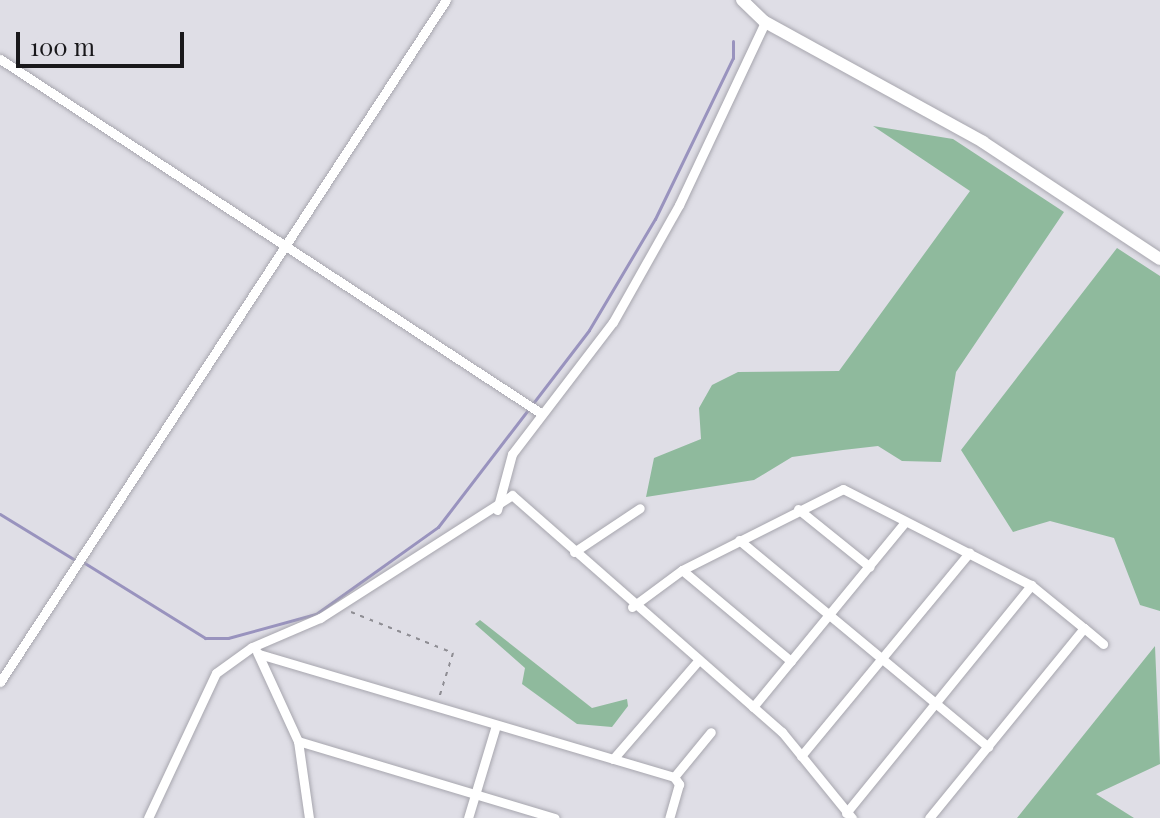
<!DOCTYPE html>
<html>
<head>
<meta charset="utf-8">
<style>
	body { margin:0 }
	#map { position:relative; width:1160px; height:818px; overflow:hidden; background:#dfdee6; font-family:"Playfair Display",serif }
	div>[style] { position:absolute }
	.forest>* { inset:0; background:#8fba9d }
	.stream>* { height:3px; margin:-1.5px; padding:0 1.5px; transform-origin:1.5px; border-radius:1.5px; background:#9993be }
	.path>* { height:2px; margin-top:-1px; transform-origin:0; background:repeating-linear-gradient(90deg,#8f8e94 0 4px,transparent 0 10px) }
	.roads { filter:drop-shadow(0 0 2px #a7a6ae) drop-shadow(0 0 2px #a7a6ae) }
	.street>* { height:9px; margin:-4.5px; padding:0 4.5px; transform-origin:4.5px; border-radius:4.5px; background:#fff }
	.secondary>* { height:12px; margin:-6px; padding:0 6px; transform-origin:6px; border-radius:6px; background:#fff }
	span { translate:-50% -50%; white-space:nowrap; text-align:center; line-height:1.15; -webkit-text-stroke:8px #dfdee6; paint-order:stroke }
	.scale { position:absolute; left:16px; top:32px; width:168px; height:36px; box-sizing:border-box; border:4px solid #19181b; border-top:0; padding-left:10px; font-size:24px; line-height:28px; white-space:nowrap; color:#19181b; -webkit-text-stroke:6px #dfdee6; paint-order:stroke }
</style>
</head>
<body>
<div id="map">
	<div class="forest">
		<i style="clip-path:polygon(873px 126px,953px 139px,1064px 212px,956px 372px,941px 462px,902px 461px,878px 446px,843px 450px,792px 457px,754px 480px,646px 497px,654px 458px,701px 439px,699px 408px,712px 385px,738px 372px,839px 371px,970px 191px)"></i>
		<i style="clip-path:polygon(1117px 248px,1160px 276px,1160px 611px,1140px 605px,1114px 538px,1050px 521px,1013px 532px,961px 450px)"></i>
		<i style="clip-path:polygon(480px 620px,592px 708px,627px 699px,628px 706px,612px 727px,577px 724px,522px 684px,525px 668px,475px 624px)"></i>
		<i style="clip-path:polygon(1155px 646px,1160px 764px,1096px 794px,1134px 818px,1017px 818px)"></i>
	</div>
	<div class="stream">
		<i style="left:0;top:514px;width:88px;rotate:31.5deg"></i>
		<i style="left:83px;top:562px;width:144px;rotate:31.9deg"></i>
		<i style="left:205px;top:638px;width:23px"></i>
		<i style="left:228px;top:638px;width:91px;rotate:-15.3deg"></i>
		<i style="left:316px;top:614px;width:150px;rotate:-35.5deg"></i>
		<i style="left:438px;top:527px;width:248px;rotate:-52.5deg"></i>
		<i style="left:589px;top:330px;width:129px;rotate:-59.3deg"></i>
		<i style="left:655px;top:219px;width:179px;rotate:-64.2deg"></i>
		<i style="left:733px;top:58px;width:17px;rotate:-90deg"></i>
	</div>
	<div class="path">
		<i style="left:351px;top:612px;width:110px;rotate:21.9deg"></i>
		<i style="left:453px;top:653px;width:47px;rotate:107.3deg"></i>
	</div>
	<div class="roads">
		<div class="street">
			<i style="left:0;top:59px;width:644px;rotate:33.22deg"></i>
			<i style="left:798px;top:509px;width:92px;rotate:38.9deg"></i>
			<i style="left:497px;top:510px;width:58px;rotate:-75deg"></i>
			<i style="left:512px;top:454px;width:166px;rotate:-52.6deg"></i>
			<i style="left:613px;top:322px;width:134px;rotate:-60.6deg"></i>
			<i style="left:679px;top:205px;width:202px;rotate:-64.8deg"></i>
			<i style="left:739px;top:540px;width:324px;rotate:39.7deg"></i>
			<i style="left:574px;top:552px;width:79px;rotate:-33.7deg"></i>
			<i style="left:682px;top:570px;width:142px;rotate:39.9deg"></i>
			<i style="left:632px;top:607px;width:62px;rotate:-36.5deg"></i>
			<i style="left:682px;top:570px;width:180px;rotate:-26.7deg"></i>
			<i style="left:843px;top:489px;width:211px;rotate:27.1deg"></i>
			<i style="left:1031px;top:585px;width:68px;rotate:39.1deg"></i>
			<i style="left:1084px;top:628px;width:245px;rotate:129.2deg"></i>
			<i style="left:1084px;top:628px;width:25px;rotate:40deg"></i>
			<i style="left:257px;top:652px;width:98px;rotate:65.3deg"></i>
			<i style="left:298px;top:741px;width:78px;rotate:81.9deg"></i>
			<i style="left:259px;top:654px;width:433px;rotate:16.5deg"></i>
			<i style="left:674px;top:777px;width:9px;rotate:54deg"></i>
			<i style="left:679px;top:784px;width:35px;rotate:106deg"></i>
			<i style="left:0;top:682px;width:815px;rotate:-56.82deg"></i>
			<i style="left:753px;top:707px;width:239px;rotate:-50.6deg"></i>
			<i style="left:298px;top:741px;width:268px;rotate:16.7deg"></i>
			<i style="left:801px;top:756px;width:264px;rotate:-50.4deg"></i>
			<i style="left:613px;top:759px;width:128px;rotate:-49.1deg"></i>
			<i style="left:674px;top:777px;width:58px;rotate:-50.6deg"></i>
			<i style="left:846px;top:813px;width:294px;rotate:-50.9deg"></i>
			<i style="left:148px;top:818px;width:160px;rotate:-64.9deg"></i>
			<i style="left:216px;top:673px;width:44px;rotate:-35.8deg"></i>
			<i style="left:252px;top:647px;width:74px;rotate:-23.1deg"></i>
			<i style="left:320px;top:618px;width:228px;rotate:-32.6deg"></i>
			<i style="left:512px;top:495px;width:359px;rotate:41.3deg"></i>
			<i style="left:782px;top:732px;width:111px;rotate:50.9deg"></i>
			<i style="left:468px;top:818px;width:97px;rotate:-73.2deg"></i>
		</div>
		<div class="secondary">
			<i style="left:742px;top:0;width:32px;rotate:44deg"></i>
			<i style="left:765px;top:22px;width:249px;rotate:28.8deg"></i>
			<i style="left:983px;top:142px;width:212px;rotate:33.5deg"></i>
		</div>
	</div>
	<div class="scale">100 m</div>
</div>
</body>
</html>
